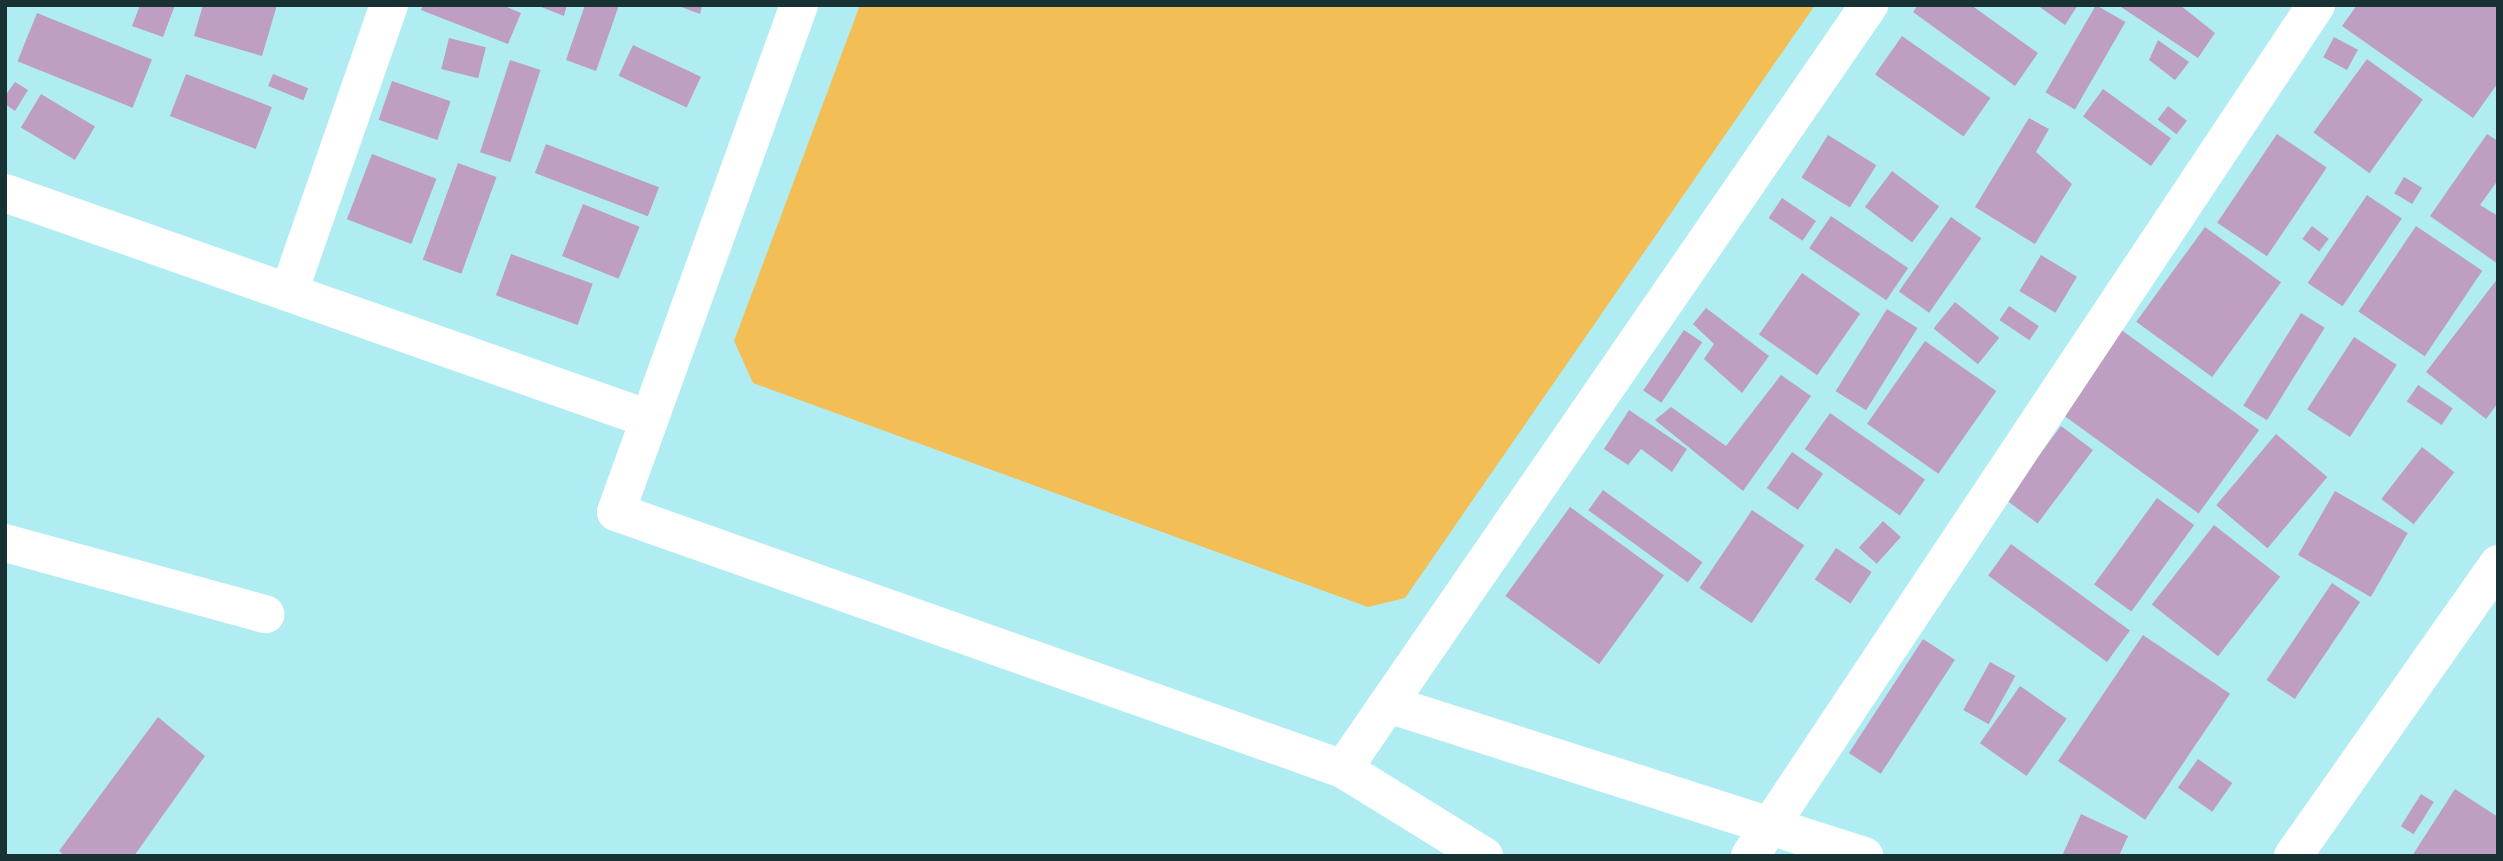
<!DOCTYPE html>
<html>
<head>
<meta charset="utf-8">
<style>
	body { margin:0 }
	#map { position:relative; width:2503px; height:861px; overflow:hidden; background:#b0edf2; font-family:"Nunito Sans",sans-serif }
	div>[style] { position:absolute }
	.green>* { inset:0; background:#f2be55 }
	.building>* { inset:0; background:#be9ec3; transform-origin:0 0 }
	.minor>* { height:38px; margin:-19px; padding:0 19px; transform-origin:19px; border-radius:19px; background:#fff }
	.tertiary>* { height:38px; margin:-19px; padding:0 19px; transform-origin:19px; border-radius:19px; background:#fff }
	span { translate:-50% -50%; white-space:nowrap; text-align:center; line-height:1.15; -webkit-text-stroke:6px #fff; paint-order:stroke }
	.frame { position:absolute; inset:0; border:7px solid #183133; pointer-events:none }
</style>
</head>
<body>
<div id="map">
	<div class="green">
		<i style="clip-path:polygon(860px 5px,1815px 5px,1405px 598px,1368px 607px,753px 383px,734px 341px)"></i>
	</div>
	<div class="building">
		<i style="clip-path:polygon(140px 5px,175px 5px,163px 37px,132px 26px)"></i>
		<i style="clip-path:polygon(203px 5px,277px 5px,262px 56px,194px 36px)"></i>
		<i style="clip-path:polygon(423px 5px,502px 5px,521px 13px,508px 44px,421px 10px)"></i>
		<i style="clip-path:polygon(536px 5px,567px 5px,564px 16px)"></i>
		<i style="clip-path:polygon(585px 5px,619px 5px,596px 71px,566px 60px)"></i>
		<i style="clip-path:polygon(676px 5px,702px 5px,700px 14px)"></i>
		<i style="clip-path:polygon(1918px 5px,1971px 5px,2038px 53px,2015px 86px,1913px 12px)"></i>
		<i style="clip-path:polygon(2037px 5px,2078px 5px,2065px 25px)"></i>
		<i style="left:2096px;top:5px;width:34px;height:101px;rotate:30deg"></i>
		<i style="clip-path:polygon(2118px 5px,2180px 5px,2215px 33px,2198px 58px)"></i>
		<i style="clip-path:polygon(2357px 5px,2498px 5px,2498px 83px,2473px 118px,2342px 26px)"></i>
		<i style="left:37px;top:13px;width:124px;height:52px;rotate:22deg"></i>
		<i style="left:1902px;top:36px;width:108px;height:47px;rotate:35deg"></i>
		<i style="left:2334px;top:37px;width:27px;height:23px;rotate:28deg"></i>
		<i style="left:449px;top:38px;width:38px;height:32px;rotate:14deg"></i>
		<i style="clip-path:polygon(2158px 40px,2189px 62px,2175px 80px,2149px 60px)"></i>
		<i style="left:633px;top:45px;width:75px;height:34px;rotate:25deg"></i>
		<i style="left:2367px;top:59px;width:69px;height:91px;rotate:36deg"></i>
		<i style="left:510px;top:60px;width:32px;height:97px;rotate:18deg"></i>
		<i style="left:186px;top:74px;width:92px;height:45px;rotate:21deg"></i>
		<i style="left:273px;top:74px;width:38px;height:13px;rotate:22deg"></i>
		<i style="left:392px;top:81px;width:62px;height:41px;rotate:19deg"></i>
		<i style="clip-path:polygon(15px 82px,28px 90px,15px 111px,5px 104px,5px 96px)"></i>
		<i style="left:2103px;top:89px;width:84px;height:34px;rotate:36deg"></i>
		<i style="left:41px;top:94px;width:63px;height:39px;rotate:31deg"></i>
		<i style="left:2168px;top:106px;width:24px;height:17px;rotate:38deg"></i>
		<i style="clip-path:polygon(2029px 118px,2049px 129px,2036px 152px,2072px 184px,2035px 244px,1975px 207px)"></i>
		<i style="left:2277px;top:134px;width:60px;height:107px;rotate:34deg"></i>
		<i style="clip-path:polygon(2487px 134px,2498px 141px,2498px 180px,2480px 205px,2498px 216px,2498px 264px,2430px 216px)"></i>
		<i style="left:1828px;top:135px;width:57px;height:50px;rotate:32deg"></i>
		<i style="left:546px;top:144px;width:121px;height:31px;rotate:21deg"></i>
		<i style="left:372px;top:154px;width:69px;height:70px;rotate:21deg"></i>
		<i style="left:458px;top:163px;width:41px;height:103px;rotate:20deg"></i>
		<i style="left:1892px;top:171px;width:59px;height:45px;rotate:37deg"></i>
		<i style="left:2404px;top:177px;width:21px;height:19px;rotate:31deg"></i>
		<i style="left:2367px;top:195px;width:42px;height:106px;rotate:34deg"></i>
		<i style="left:1782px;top:198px;width:41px;height:24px;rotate:34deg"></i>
		<i style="left:583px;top:204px;width:61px;height:56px;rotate:22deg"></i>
		<i style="left:1831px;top:216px;width:93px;height:39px;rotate:34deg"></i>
		<i style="left:1951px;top:217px;width:37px;height:91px;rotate:35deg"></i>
		<i style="left:2312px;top:226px;width:21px;height:16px;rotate:37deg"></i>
		<i style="left:2416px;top:226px;width:80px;height:103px;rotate:34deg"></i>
		<i style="left:2205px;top:227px;width:94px;height:117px;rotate:36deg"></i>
		<i style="left:511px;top:254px;width:87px;height:44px;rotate:20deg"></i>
		<i style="left:2041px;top:255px;width:42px;height:42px;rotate:31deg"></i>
		<i style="left:1802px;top:273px;width:71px;height:75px;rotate:35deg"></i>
		<i style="clip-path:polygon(2498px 278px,2498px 403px,2486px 419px,2426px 372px)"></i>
		<i style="left:1955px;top:302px;width:57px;height:34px;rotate:39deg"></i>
		<i style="left:2009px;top:306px;width:36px;height:17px;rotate:34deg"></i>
		<i style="clip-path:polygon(1706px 308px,1769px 356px,1742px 393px,1704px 359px,1714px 344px,1693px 324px)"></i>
		<i style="left:1887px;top:309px;width:36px;height:97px;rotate:32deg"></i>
		<i style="left:2301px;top:313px;width:28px;height:109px;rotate:32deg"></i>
		<i style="left:2120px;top:329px;width:172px;height:103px;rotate:36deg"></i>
		<i style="left:1684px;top:330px;width:22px;height:73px;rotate:34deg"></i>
		<i style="left:2354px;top:337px;width:51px;height:86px;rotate:33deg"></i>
		<i style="left:1925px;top:341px;width:87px;height:101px;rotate:35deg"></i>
		<i style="clip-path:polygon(1781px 375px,1811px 396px,1743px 491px,1655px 420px,1671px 407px,1726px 446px)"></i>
		<i style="left:2418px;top:385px;width:42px;height:20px;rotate:34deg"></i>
		<i style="clip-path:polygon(1629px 410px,1687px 449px,1672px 472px,1641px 449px,1628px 465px,1604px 449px)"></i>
		<i style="left:1830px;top:413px;width:116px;height:44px;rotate:35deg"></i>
		<i style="left:2061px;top:426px;width:40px;height:92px;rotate:37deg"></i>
		<i style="left:2276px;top:434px;width:67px;height:93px;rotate:40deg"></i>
		<i style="left:2422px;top:447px;width:41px;height:66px;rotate:38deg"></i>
		<i style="left:1792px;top:452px;width:38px;height:44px;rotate:35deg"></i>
		<i style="left:1603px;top:490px;width:123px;height:25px;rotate:36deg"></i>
		<i style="left:2335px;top:491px;width:84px;height:74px;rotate:30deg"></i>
		<i style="left:2157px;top:498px;width:46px;height:107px;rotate:36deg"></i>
		<i style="left:1570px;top:507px;width:116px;height:110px;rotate:36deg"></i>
		<i style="left:1752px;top:510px;width:63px;height:94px;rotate:34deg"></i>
		<i style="left:1883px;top:521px;width:24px;height:36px;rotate:42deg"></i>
		<i style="left:2214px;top:525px;width:84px;height:101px;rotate:38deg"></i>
		<i style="left:2011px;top:544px;width:147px;height:39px;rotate:36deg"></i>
		<i style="left:1836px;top:548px;width:43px;height:38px;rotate:34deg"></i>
		<i style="left:2332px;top:583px;width:34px;height:117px;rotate:34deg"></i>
		<i style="left:2143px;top:635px;width:105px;height:152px;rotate:34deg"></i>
		<i style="left:1923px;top:639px;width:38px;height:136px;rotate:33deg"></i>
		<i style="left:1990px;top:662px;width:29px;height:55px;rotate:29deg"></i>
		<i style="left:2020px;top:686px;width:57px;height:70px;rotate:35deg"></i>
		<i style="clip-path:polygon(158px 717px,205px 756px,134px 856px,65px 856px,59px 851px)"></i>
		<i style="left:2198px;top:759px;width:42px;height:35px;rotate:35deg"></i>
		<i style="clip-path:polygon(2455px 789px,2498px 817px,2498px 856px,2412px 856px)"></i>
		<i style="left:2421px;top:794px;width:15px;height:38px;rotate:32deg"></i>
		<i style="clip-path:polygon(2081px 814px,2128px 836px,2119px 856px,2062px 856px)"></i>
	</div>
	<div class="minor">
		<i style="left:799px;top:5px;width:539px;rotate:109.85deg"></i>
		<i style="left:616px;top:512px;width:771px;rotate:19.47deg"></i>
		<i style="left:1343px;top:769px;width:166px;rotate:31.7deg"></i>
		<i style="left:5px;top:193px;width:683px;rotate:19.34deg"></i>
		<i style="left:289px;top:292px;width:304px;rotate:-70.8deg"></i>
		<i style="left:5px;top:543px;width:270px;rotate:15.3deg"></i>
		<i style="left:1388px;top:704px;width:500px;rotate:17.7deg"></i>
		<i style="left:1343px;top:769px;width:928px;rotate:-55.45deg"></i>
		<i style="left:1750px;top:856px;width:1022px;rotate:-56.37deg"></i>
	</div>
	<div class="tertiary">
		<i style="left:2293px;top:856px;width:357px;rotate:-54.9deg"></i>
	</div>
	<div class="frame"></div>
</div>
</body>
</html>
